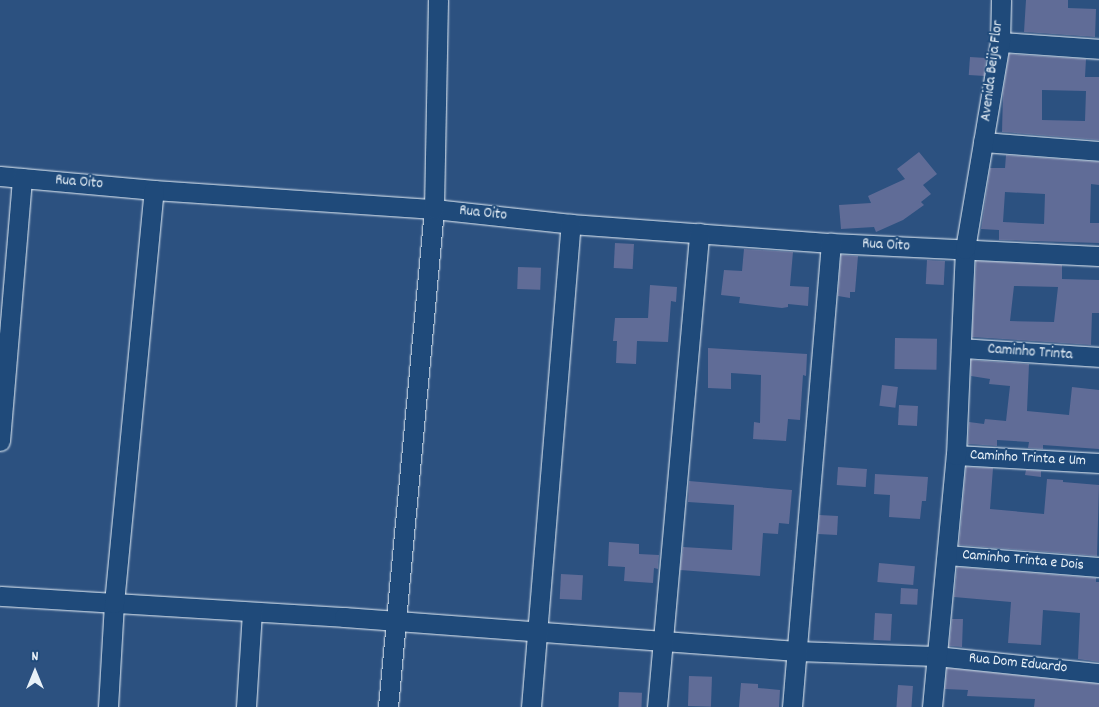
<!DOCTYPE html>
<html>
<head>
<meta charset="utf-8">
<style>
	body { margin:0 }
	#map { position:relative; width:1099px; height:707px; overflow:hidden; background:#2c5180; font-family:Dekko,sans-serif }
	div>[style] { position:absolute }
	.building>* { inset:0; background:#606c97; transform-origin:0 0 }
	.roads { filter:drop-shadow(0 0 1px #e8f1f8) drop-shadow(0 0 1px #e8f1f8) }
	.minor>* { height:19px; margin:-9.5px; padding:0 9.5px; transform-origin:9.5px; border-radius:9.5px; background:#1f4a7a }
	span { translate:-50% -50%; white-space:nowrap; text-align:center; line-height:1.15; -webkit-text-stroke:4px #1f4a7a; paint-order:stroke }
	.street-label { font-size:15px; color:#e8f1f8 }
	.north { position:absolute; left:10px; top:647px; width:50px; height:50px; -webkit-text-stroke:4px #1f4a7a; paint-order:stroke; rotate:0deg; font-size:14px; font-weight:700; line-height:20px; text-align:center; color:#e8f1f8 }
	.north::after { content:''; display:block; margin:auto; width:18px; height:22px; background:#e8f1f8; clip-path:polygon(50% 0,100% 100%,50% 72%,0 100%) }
</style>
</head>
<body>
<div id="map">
	<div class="building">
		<i style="clip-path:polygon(1026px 0,1068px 0,1068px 8px,1096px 9px,1095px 37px,1024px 32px)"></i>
		<i style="clip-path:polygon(evenodd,1009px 54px,1086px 59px,1085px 77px,1099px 77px,1099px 140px,1002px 132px,1003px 93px,1009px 54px,1042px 90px,1086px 91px,1085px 121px,1042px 120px,1042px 90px)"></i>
		<i style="left:970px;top:57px;width:16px;height:18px;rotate:4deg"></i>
		<i style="clip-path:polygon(919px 152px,937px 174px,923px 185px,931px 194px,921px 202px,924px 205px,903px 220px,876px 232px,874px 227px,841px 229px,839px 205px,871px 203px,868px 196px,905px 179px,897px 169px)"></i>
		<i style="clip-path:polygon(evenodd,1006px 155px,1099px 162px,1099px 185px,1091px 184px,1090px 223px,1099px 223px,1099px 243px,999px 240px,999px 230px,981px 229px,990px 168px,1005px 168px,1006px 155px,1005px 192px,1045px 194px,1044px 224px,1003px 222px,1005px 192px)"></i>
		<i style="left:615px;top:243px;width:19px;height:25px;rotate:3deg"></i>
		<i style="clip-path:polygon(744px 249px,793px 252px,790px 286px,809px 287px,808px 306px,788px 304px,788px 307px,782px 308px,739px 303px,740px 297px,721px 295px,724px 270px,742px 271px)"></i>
		<i style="clip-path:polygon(841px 255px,858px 256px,855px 292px,850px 292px,850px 298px,838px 296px)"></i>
		<i style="left:927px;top:260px;width:18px;height:24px;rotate:3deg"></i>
		<i style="clip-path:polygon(evenodd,976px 261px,1062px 265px,1062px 279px,1099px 280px,1099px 313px,1092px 313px,1091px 345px,972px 337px,976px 261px,1014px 286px,1058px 287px,1054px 322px,1010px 321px,1014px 286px)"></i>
		<i style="left:518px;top:267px;width:23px;height:22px;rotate:2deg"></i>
		<i style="clip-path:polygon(650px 285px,677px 287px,676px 302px,671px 301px,668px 342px,637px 341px,636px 364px,616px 363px,617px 341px,613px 341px,615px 318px,648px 318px)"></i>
		<i style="left:895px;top:338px;width:42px;height:31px;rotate:1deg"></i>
		<i style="clip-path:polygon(708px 348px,807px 354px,806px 376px,803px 375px,800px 420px,788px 419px,786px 441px,753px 439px,754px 422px,760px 423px,761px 375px,731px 373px,731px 389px,708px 388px)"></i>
		<i style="clip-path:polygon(971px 360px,1029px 364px,1027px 411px,1069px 415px,1072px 387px,1099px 390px,1099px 449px,1043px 445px,1043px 449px,1028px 448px,1029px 442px,997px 440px,997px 446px,968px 444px,969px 422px,984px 424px,985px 419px,1006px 421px,1010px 386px,989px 384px,990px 379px,971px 376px)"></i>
		<i style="left:882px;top:385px;width:16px;height:21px;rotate:7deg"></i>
		<i style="left:899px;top:405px;width:19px;height:20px;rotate:3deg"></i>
		<i style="left:838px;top:467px;width:29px;height:18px;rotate:4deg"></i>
		<i style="clip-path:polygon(966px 467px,993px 468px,990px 509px,1044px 514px,1047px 479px,1063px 480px,1063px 482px,1099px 485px,1097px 556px,959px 545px)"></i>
		<i style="clip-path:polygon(1026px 470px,1041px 471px,1041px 477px,1025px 475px)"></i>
		<i style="clip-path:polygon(875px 474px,928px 477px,926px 501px,922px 501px,920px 519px,889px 517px,890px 495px,874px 494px)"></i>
		<i style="clip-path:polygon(689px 481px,792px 490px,789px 524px,779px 523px,778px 534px,763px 533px,760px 576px,680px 570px,683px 547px,732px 550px,734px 505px,688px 502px)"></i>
		<i style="left:819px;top:515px;width:19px;height:19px;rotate:3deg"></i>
		<i style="clip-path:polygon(609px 542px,639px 544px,639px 554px,659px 555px,658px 569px,654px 568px,653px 583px,624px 581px,625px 567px,608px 566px)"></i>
		<i style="left:879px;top:563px;width:36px;height:19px;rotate:5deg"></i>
		<i style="clip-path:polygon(957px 567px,1096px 578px,1096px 582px,1099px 582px,1099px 662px,1078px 659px,1080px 613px,1043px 610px,1041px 645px,1008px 643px,1011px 602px,954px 597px)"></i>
		<i style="left:561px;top:574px;width:22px;height:25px;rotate:3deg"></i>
		<i style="left:901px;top:588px;width:17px;height:16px;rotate:3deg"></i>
		<i style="left:875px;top:613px;width:17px;height:27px;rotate:3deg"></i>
		<i style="clip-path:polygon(952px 619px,963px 619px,962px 647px,949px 646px)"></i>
		<i style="clip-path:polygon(947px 668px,1099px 684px,1099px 707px,1034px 707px,1035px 699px,967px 696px,968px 690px,945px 689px)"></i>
		<i style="left:689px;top:676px;width:23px;height:30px;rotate:2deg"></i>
		<i style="clip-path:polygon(741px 683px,758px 684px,758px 688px,780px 690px,779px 707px,739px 707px)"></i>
		<i style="left:898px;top:685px;width:15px;height:22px;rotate:4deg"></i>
		<i style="left:619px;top:692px;width:23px;height:15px;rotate:2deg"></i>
	</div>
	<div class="roads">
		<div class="minor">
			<i style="left:1000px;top:42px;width:99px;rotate:4deg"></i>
			<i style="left:983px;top:142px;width:116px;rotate:4.4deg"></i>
			<i style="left:0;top:176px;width:155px;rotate:5.2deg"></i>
			<i style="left:154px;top:190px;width:281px;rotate:3.9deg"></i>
			<i style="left:434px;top:209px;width:138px;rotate:6.2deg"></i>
			<i style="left:571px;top:224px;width:261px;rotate:4.2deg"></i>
			<i style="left:831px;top:243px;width:268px;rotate:2.8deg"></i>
			<i style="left:961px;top:348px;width:138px;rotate:3.7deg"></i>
			<i style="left:0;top:441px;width:264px;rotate:-85.2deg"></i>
			<i style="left:956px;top:455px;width:143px;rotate:3.2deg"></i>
			<i style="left:947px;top:555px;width:152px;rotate:4.5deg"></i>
			<i style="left:0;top:596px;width:345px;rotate:3.5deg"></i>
			<i style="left:344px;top:617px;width:454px;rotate:4.3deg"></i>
			<i style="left:797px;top:651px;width:139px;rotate:2.1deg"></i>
			<i style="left:936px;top:656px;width:164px;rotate:6deg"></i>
			<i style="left:108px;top:707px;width:104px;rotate:-86.7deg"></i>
			<i style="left:114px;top:603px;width:415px;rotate:-84.5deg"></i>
			<i style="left:246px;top:707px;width:95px;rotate:-86.4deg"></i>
			<i style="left:388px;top:707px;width:500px;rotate:-84.72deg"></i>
			<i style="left:434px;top:209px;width:209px;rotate:-88.9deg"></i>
			<i style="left:531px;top:707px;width:485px;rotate:-85.3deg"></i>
			<i style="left:657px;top:707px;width:476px;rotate:-84.9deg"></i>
			<i style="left:792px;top:707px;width:466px;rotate:-85.2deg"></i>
			<i style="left:932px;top:707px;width:253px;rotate:-84.6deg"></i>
			<i style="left:956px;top:455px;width:206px;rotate:-87.5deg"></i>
			<i style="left:965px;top:249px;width:210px;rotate:-80.4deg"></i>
			<i style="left:1000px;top:42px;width:42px;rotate:-88.6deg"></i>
		</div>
	</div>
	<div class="street-label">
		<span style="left:993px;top:71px;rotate:-83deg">Avenida Beija Flor</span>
		<span style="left:79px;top:183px;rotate:5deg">Rua Oito</span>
		<span style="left:483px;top:214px;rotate:6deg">Rua Oito</span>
		<span style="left:886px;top:246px;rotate:3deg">Rua Oito</span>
		<span style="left:1030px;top:353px;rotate:4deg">Caminho Trinta</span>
		<span style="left:1028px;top:459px;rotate:3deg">Caminho Trinta e Um</span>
		<span style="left:1023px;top:561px;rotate:5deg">Caminho Trinta e Dois</span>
		<span style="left:1018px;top:664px;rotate:6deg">Rua Dom Eduardo</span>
	</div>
	<div class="north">N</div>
</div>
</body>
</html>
